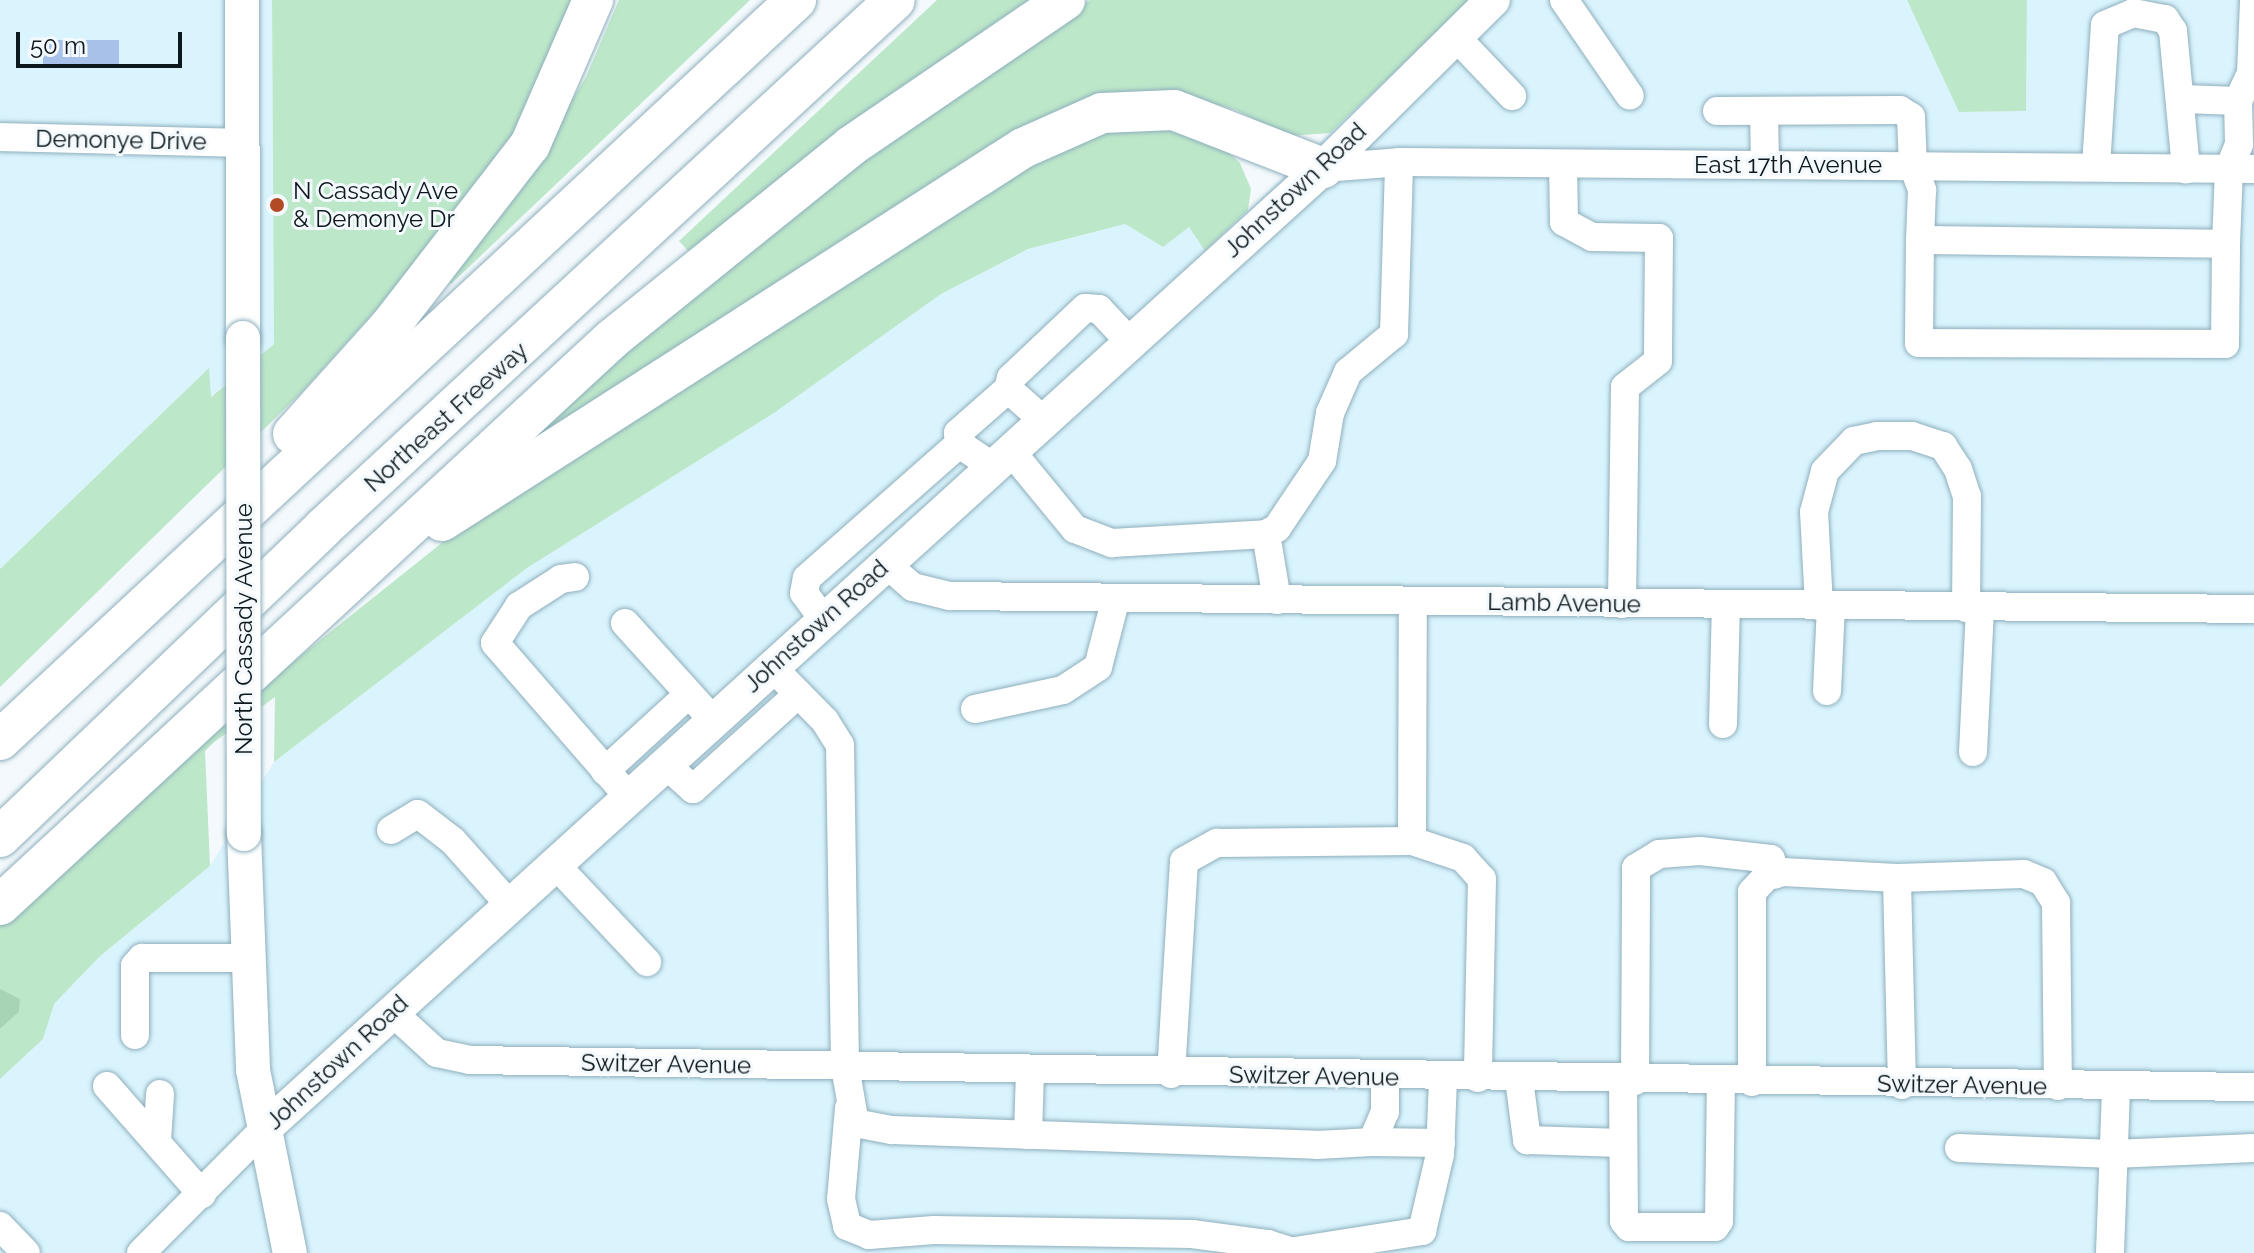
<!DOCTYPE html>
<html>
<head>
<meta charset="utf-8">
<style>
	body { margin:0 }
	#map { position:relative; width:2254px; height:1253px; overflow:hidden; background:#f3f9fc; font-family:Raleway,sans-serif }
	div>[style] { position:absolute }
	.built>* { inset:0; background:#daf4fe }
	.green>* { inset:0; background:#bde7c9 }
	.forest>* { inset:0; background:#a7d4b4 }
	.building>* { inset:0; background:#a7c1e9; transform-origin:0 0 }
	.roads { filter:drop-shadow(0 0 2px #8eafbc) drop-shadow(0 0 2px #8eafbc) }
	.minor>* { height:28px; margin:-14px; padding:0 14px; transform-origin:14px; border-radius:14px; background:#fff }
	.major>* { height:34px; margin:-17px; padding:0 17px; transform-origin:17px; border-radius:17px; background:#fff }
	.highway>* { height:40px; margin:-20px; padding:0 20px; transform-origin:20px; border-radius:20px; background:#fff }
	.bridges { filter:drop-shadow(0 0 2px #8eafbc) drop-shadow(0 0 2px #8eafbc) }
	.major-bridge>* { height:34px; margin:-17px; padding:0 17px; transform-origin:17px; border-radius:17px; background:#fff }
	.dots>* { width:22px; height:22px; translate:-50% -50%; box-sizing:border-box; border:4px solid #f3f9fc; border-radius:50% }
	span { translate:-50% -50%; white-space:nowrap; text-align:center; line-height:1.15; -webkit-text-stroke:6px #f3f9fc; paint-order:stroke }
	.street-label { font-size:24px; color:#0c181d }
	.poi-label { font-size:24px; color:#0c181d }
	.left { translate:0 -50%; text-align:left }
	.scale { position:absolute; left:16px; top:32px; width:166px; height:36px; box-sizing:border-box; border:4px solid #0c181d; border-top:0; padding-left:10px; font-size:24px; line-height:28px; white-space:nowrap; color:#0c181d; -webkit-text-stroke:6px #f3f9fc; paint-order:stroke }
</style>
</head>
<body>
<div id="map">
	<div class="built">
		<i style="clip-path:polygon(0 0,272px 0,274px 344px,210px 397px,208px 369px,0 569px)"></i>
		<i style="clip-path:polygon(1471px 0,1907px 0,1960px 112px,2026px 111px,2027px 0,2254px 0,2254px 1253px,0 1253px,0 1079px,43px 1039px,53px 1004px,99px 957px,210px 866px,274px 762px,527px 568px,774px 413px,941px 294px,1028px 249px,1125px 224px,1163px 247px,1189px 226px,1205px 251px)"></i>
	</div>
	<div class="green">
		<i style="clip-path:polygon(272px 0,585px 0,509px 145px,439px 240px,304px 390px,0 687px,0 569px,209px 368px,211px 397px,274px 344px)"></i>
		<i style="clip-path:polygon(619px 0,750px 0,451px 284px,444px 277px,513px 196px,586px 77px)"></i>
		<i style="clip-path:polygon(937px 0,1042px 0,692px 255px,679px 241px)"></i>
		<i style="clip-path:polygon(1090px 0,1471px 0,1330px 133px,1288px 136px,1236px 110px,1164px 91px,1102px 97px,512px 457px,615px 351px,987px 67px)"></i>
		<i style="clip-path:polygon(1907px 0,2027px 0,2026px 111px,1959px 112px)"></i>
		<i style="clip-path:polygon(1173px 126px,1220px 144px,1240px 163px,1251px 189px,1248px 210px,1205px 251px,1189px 227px,1163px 247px,1125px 224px,1028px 249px,941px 294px,774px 413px,527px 568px,274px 762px,275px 697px,213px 743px,205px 751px,210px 866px,99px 957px,54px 1004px,43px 1039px,0 1079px,0 1029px,19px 1012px,0 989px,0 924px,289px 665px,453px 534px,1076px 135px)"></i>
	</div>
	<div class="forest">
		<i style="clip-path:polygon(0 989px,20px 999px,19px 1012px,0 1029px)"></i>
	</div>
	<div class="building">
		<i style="left:119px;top:40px;width:26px;height:76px;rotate:90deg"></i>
	</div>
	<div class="roads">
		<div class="minor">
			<i style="left:1564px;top:0;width:116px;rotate:55.5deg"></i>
			<i style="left:1455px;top:36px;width:83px;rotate:46.5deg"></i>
			<i style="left:2238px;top:101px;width:31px;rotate:-65deg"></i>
			<i style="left:2251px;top:73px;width:73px;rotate:-87.6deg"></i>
			<i style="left:1717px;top:111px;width:183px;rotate:-0.3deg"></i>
			<i style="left:1900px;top:110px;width:13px;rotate:32deg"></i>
			<i style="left:1911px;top:117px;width:49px;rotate:87.7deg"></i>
			<i style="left:1913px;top:166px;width:26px;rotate:69deg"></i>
			<i style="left:1922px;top:190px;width:50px;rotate:92.3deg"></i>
			<i style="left:1920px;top:240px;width:306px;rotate:0.7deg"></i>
			<i style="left:2226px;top:244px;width:75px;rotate:-87.7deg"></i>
			<i style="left:2229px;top:169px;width:27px;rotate:-68deg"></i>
			<i style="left:2239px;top:144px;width:43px;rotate:-91.3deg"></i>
			<i style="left:2238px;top:101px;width:56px;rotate:-178deg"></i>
			<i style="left:1764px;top:111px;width:54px;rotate:88.9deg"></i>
			<i style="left:0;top:137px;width:242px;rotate:1.4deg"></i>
			<i style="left:1563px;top:164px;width:58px;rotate:89deg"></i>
			<i style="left:1564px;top:222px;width:32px;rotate:28deg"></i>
			<i style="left:1592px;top:237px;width:67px;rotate:0.9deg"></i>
			<i style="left:1659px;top:238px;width:123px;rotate:90.5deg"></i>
			<i style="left:1658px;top:361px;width:42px;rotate:141.8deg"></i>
			<i style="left:1625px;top:387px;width:217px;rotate:90.8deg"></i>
			<i style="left:2096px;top:167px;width:142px;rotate:-86.4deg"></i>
			<i style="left:2105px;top:25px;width:30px;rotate:-23deg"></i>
			<i style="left:2133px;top:13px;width:33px;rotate:11deg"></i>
			<i style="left:2165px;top:19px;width:14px;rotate:56deg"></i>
			<i style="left:2173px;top:31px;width:139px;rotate:84.6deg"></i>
			<i style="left:1323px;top:168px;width:79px;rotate:-4.3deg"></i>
			<i style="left:1402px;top:162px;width:852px;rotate:0.47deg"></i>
			<i style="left:1920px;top:240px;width:103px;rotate:90.6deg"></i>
			<i style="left:1919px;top:343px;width:306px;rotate:0.2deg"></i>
			<i style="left:2225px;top:344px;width:100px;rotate:-89.4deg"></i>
			<i style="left:1043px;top:420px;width:47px;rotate:-138.5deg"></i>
			<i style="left:1008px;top:389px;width:11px;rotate:-75deg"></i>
			<i style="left:1011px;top:378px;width:102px;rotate:-43.4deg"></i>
			<i style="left:1085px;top:308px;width:14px;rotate:4deg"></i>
			<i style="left:1099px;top:309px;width:45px;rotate:46.8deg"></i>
			<i style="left:1010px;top:450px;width:102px;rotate:50.6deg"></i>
			<i style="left:1075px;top:529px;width:40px;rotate:21deg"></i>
			<i style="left:1112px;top:543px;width:154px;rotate:-3.3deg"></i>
			<i style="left:1266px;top:534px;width:67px;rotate:80.5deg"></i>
			<i style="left:992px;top:466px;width:40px;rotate:-146deg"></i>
			<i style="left:959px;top:444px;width:11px;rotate:-95deg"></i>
			<i style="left:958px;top:433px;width:67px;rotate:-41.3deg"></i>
			<i style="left:1266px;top:534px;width:13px;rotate:-29deg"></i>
			<i style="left:1277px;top:528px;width:81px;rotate:-56.1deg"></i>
			<i style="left:1322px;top:461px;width:49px;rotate:-80.5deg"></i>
			<i style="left:1330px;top:413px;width:45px;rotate:-66.3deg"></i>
			<i style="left:1348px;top:372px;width:60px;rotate:-39.6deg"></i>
			<i style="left:1394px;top:334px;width:172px;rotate:-88.3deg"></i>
			<i style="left:885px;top:563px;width:37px;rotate:41deg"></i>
			<i style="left:913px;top:587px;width:38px;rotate:14deg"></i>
			<i style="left:950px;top:596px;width:1304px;rotate:0.57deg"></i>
			<i style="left:575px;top:577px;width:14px;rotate:172deg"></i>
			<i style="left:561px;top:579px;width:50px;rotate:147.3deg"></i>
			<i style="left:519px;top:606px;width:44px;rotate:123deg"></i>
			<i style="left:495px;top:643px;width:203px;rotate:49deg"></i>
			<i style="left:1819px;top:606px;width:94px;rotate:-93deg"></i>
			<i style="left:1814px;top:512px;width:42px;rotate:-75deg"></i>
			<i style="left:1825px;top:471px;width:42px;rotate:-46deg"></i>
			<i style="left:1854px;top:441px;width:24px;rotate:-12deg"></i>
			<i style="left:1877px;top:436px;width:35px"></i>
			<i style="left:1912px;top:436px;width:33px;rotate:18deg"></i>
			<i style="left:1943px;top:446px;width:27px;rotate:57deg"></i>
			<i style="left:1958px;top:469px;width:28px;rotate:72deg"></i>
			<i style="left:1967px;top:496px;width:112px;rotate:90.5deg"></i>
			<i style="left:823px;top:619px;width:32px;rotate:-126deg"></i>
			<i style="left:804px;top:593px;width:15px;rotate:-79deg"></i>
			<i style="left:807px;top:578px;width:203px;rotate:-41.4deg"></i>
			<i style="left:625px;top:623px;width:131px;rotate:47.8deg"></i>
			<i style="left:771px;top:666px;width:77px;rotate:45.5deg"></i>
			<i style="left:825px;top:721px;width:28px;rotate:58deg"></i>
			<i style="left:840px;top:745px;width:322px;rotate:89.1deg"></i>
			<i style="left:845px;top:1067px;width:57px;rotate:79.9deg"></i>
			<i style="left:855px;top:1123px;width:38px;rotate:11deg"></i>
			<i style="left:892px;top:1130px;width:425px;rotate:2deg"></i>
			<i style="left:1317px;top:1145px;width:55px;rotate:-3.1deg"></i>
			<i style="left:1372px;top:1142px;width:33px;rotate:-67deg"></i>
			<i style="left:1385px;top:1112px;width:35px;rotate:-90deg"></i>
			<i style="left:1827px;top:691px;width:85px;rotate:-87.3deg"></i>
			<i style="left:975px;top:709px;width:90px;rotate:-12.2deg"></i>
			<i style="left:1063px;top:690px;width:42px;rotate:-33.3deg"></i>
			<i style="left:1098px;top:667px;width:71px;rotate:-75.4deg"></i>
			<i style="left:1723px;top:724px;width:119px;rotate:-88.6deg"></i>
			<i style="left:1973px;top:752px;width:144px;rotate:-87.2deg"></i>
			<i style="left:664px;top:763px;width:39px;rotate:42deg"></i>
			<i style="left:693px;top:789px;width:142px;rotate:-42.1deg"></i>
			<i style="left:605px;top:771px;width:114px;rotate:-42.5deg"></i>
			<i style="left:391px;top:830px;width:31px;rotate:-31deg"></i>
			<i style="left:418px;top:814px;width:44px;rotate:37.6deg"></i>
			<i style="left:453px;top:841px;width:84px;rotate:48.4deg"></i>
			<i style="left:1412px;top:841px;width:240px;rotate:-89.8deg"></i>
			<i style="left:554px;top:863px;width:136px;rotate:46.8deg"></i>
			<i style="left:391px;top:1011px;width:62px;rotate:42.4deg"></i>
			<i style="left:437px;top:1053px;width:34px;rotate:12deg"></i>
			<i style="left:470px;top:1060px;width:1784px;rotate:0.87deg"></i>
			<i style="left:135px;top:1035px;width:69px;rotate:-90deg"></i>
			<i style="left:135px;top:966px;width:11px;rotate:-49deg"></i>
			<i style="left:142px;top:958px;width:103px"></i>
			<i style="left:1171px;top:1074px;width:213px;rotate:-86.5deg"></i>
			<i style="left:1184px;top:861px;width:38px;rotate:-29deg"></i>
			<i style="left:1217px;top:843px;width:195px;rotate:-0.6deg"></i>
			<i style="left:1412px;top:841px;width:54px;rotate:18.4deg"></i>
			<i style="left:1463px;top:858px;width:28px;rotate:48deg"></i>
			<i style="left:1482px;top:879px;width:199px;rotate:91.2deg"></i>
			<i style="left:1519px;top:1079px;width:62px;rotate:82.5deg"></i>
			<i style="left:1527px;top:1140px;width:95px;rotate:1.8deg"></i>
			<i style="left:1623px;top:1080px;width:141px;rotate:89.6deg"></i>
			<i style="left:1624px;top:1221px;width:8px;rotate:50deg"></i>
			<i style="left:1629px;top:1227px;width:86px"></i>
			<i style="left:1715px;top:1227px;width:7px;rotate:-56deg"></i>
			<i style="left:1719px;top:1221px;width:139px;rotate:-89.2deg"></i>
			<i style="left:1635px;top:1081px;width:213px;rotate:-89.7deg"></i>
			<i style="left:1636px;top:868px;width:27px;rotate:-31deg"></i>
			<i style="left:1659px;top:854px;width:41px;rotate:-4.2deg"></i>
			<i style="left:1700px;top:851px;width:71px;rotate:6.4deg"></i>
			<i style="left:1771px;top:859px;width:16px;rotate:75deg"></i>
			<i style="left:1752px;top:1082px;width:190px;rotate:-90deg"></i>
			<i style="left:1752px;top:892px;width:22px;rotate:-47deg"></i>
			<i style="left:1767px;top:876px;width:16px;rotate:-14deg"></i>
			<i style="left:1783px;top:872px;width:114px;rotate:3deg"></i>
			<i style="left:1902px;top:1085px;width:207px;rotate:-91.4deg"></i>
			<i style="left:1897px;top:878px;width:127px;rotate:-1.8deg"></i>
			<i style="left:2024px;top:874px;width:21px;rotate:23deg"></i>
			<i style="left:2043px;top:882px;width:25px;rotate:58deg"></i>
			<i style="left:2056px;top:903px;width:183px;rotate:89.4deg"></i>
			<i style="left:107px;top:1086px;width:144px;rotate:48.7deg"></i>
			<i style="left:849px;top:1108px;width:91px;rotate:95deg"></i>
			<i style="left:841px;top:1199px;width:28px;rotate:77deg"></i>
			<i style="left:847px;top:1226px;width:24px;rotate:22deg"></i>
			<i style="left:869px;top:1235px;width:65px;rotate:-4.4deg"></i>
			<i style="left:934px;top:1230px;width:258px;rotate:0.9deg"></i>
			<i style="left:1192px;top:1234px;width:77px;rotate:7.5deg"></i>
			<i style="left:1268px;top:1244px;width:28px;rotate:18deg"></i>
			<i style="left:1028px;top:1135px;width:63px;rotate:-88.2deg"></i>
			<i style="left:157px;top:1141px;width:47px;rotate:-86.3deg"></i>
			<i style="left:1372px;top:1142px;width:69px;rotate:0.8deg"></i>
			<i style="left:1959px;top:1148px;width:154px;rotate:2.2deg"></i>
			<i style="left:2113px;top:1154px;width:141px;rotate:-2.4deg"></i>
			<i style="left:0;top:1226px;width:37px;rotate:46deg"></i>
			<i style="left:1295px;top:1251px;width:129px;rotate:-8.9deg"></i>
			<i style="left:1422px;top:1231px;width:79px;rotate:-76.8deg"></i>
			<i style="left:1440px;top:1154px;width:76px;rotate:-87.7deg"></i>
			<i style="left:141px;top:1253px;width:175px;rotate:-45.2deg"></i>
			<i style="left:2110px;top:1253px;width:167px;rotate:-87.9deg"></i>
		</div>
		<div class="major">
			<i style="left:242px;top:0;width:338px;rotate:89.8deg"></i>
			<i style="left:244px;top:834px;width:236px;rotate:87.8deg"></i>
			<i style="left:253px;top:1070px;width:187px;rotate:78.6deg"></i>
			<i style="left:264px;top:1129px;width:1430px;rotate:-42.22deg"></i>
			<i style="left:1323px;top:168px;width:239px;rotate:-44.7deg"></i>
		</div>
		<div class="highway">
			<i style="left:293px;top:434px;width:145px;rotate:-48.1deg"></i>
			<i style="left:390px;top:326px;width:229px;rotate:-52.3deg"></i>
			<i style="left:530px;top:145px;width:158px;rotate:-66.5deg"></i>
			<i style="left:442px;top:521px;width:690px;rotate:-32.7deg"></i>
			<i style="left:1023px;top:148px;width:86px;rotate:-23.9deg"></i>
			<i style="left:1102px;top:113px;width:72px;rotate:-2.4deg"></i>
			<i style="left:1174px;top:110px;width:160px;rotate:21.3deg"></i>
			<i style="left:0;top:740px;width:1087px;rotate:-42.91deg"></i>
			<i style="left:0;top:837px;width:447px;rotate:-43.7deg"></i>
			<i style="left:323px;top:528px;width:778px;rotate:-42.71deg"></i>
			<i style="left:0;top:905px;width:834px;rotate:-42.76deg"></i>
			<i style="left:612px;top:339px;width:307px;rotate:-38.9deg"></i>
			<i style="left:851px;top:146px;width:259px;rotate:-34.3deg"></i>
		</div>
	</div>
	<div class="bridges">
		<div class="major-bridge">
			<i style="left:243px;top:338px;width:496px;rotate:89.9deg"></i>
		</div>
	</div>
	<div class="dots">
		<i style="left:277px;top:205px;background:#b14a25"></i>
	</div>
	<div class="street-label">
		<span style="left:121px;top:140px;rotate:1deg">Demonye Drive</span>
		<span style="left:1788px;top:165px">East 17th Avenue</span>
		<span style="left:1295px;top:190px;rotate:-43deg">Johnstown Road</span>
		<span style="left:446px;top:417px;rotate:-42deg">Northeast Freeway</span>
		<span style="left:1564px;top:603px;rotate:1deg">Lamb Avenue</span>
		<span style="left:816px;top:626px;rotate:-42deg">Johnstown Road</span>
		<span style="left:244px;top:629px;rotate:-90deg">North Cassady Avenue</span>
		<span style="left:337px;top:1062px;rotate:-43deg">Johnstown Road</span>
		<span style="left:666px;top:1064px;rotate:1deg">Switzer Avenue</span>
		<span style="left:1314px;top:1076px;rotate:1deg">Switzer Avenue</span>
		<span style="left:1962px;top:1085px;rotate:1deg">Switzer Avenue</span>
	</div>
	<div class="poi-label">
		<span class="left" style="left:293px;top:205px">N Cassady Ave<br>&amp; Demonye Dr</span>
	</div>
	<div class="scale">50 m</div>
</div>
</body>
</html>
